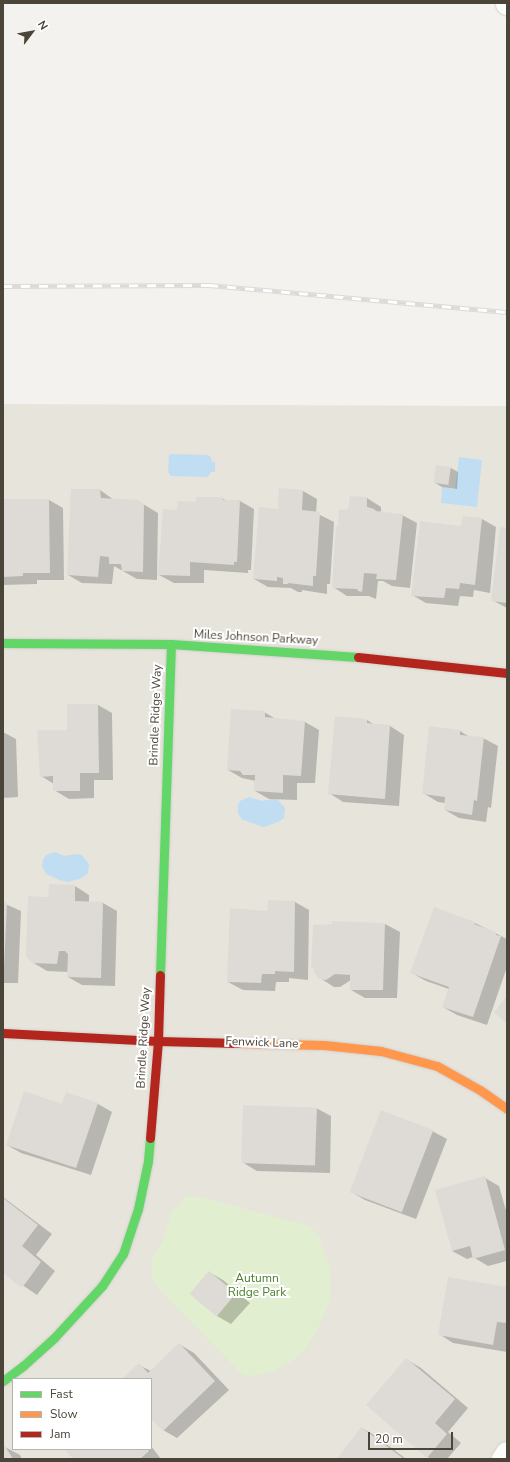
<!DOCTYPE html>
<html>
<head>
<meta charset="utf-8">
<style>
	body { margin:0 }
	#map { position:relative; width:510px; height:1462px; overflow:hidden; background:#f4f2ee; font-family:"Nunito Sans",sans-serif }
	div>[style] { position:absolute }
	.residential>* { inset:0; background:#e7e4dc }
	.green>* { inset:0; background:#e1eecf }
	.water>* { inset:0; background:#c0ddf1 }
	.shadow>* { inset:0; background:#0003 }
	.building>* { inset:0; background:#dedbd6; transform-origin:0 0 }
	.roads { filter:drop-shadow(0 0 1px #d2d0cb) drop-shadow(0 0 1px #d2d0cb) }
	.street>* { height:22px; margin:-11px; padding:0 11px; transform-origin:11px; border-radius:11px; background:#fdfdfc }
	.fast>* { height:9px; margin:-4.5px; padding:0 4.5px; transform-origin:4.5px; border-radius:4.5px; background:#63d668 }
	.slow>* { height:9px; margin:-4.5px; padding:0 4.5px; transform-origin:4.5px; border-radius:4.5px; background:#ff974d }
	.jam>* { height:9px; margin:-4.5px; padding:0 4.5px; transform-origin:4.5px; border-radius:4.5px; background:#b3261e }
	.rail>* { height:4.5px; margin-top:-2.25px; transform-origin:0; background:repeating-linear-gradient(90deg,#fff 0 9px,#dbdbda 0 18px); box-sizing:border-box; border-block:1px solid #dbdbda }
	span { translate:-50% -50%; white-space:nowrap; text-align:center; line-height:1.15; -webkit-text-stroke:4px #fff; paint-order:stroke }
	.street-label { font-size:12px; color:#4b4439 }
	.park-label { font-size:12px; color:#4a7f2a }
	.frame { position:absolute; inset:0; border:4px solid #4b4439; pointer-events:none }
	.legend { position:absolute; left:12px; top:1378px; width:140px; height:72px; box-sizing:border-box; background:#fff; border:1px solid #b7b4b0; margin:0; padding:5px 7px; list-style:none; font-size:12px; color:#4b4439 }
	.legend li { display:flex; align-items:center; gap:8px; height:20px }
	.legend b { width:20px; border:1px solid #b7b4b0 }
	.north { position:absolute; left:12px; top:12px; width:40px; height:40px; -webkit-text-stroke:3px #fff; paint-order:stroke; rotate:58deg; font-size:11px; font-weight:700; line-height:16px; text-align:center; color:#4b4439 }
	.north::after { content:''; display:block; margin:auto; width:14px; height:18px; background:#4b4439; clip-path:polygon(50% 0,100% 100%,50% 72%,0 100%) }
	.scale { position:absolute; left:368px; top:1432px; width:85px; height:18px; box-sizing:border-box; border:2px solid #4b4439; border-top:0; padding-left:5px; font-size:12px; line-height:14px; white-space:nowrap; color:#4b4439; -webkit-text-stroke:3px #fff; paint-order:stroke }
</style>
</head>
<body>
<div id="map">
	<div class="residential">
		<i style="clip-path:polygon(evenodd,3px 404px,507px 406px,507px 1459px,3px 1459px,3px 404px,13px 1379px,151px 1379px,151px 1449px,13px 1449px,13px 1379px)"></i>
	</div>
	<div class="green">
		<i style="clip-path:polygon(184px 1197px,200px 1197px,310px 1226px,319px 1237px,329px 1264px,331px 1284px,330px 1300px,316px 1333px,305px 1350px,291px 1362px,270px 1372px,255px 1376px,243px 1375px,158px 1288px,151px 1276px,152px 1259px,163px 1241px,170px 1216px)"></i>
	</div>
	<div class="water">
		<i style="clip-path:polygon(172px 454px,208px 455px,211px 457px,212px 462px,215px 462px,215px 472px,211px 472px,208px 477px,171px 476px,168px 472px,169px 455px)"></i>
		<i style="clip-path:polygon(459px 457px,482px 460px,477px 507px,441px 503px,442px 487px,455px 489px)"></i>
		<i style="clip-path:polygon(249px 797px,262px 801px,273px 799px,278px 800px,285px 808px,284px 818px,278px 822px,264px 827px,243px 820px,238px 814px,238px 805px,240px 801px)"></i>
		<i style="clip-path:polygon(55px 852px,64px 856px,77px 854px,82px 855px,89px 864px,88px 873px,82px 878px,68px 882px,62px 881px,46px 874px,42px 866px,43px 860px,46px 855px)"></i>
	</div>
	<div class="shadow">
		<i style="clip-path:polygon(451px 468px,458px 472px,457px 489px,442px 487px,435px 483px)"></i>
		<i style="clip-path:polygon(100px 490px,114px 500px,138px 501px,158px 513px,157px 580px,137px 579px,114px 566px,112px 584px,82px 583px,68px 575px)"></i>
		<i style="clip-path:polygon(303px 491px,317px 499px,316px 513px,334px 522px,330px 584px,327px 584px,327px 594px,302px 590px,302px 592px,298px 592px,291px 588px,268px 587px,254px 579px,279px 510px)"></i>
		<i style="clip-path:polygon(351px 497px,367px 498px,381px 507px,381px 513px,402px 515px,417px 523px,410px 588px,392px 586px,383px 581px,378px 581px,376px 599px,369px 596px,347px 596px,333px 587px)"></i>
		<i style="clip-path:polygon(222px 498px,227px 501px,240px 501px,254px 509px,251px 570px,248px 570px,248px 573px,204px 570px,204px 583px,174px 583px,159px 575px,178px 511px,197px 503px)"></i>
		<i style="clip-path:polygon(3px 500px,49px 500px,63px 508px,64px 580px,37px 580px,37px 584px,3px 585px)"></i>
		<i style="clip-path:polygon(464px 517px,482px 519px,496px 527px,490px 593px,474px 590px,473px 597px,460px 596px,458px 606px,426px 603px,412px 595px,462px 528px)"></i>
		<i style="clip-path:polygon(507px 529px,507px 608px,492px 600px)"></i>
		<i style="clip-path:polygon(98px 705px,112px 713px,113px 780px,94px 780px,94px 798px,69px 799px,54px 790px,54px 784px,41px 776px,68px 731px)"></i>
		<i style="clip-path:polygon(264px 712px,276px 719px,305px 722px,319px 730px,315px 783px,297px 783px,297px 800px,269px 799px,255px 791px,256px 781px,242px 778px,228px 770px)"></i>
		<i style="clip-path:polygon(367px 720px,375px 725px,390px 726px,404px 735px,399px 806px,343px 802px,329px 793px)"></i>
		<i style="clip-path:polygon(430px 728px,460px 731px,470px 737px,483px 738px,498px 746px,491px 808px,488px 807px,486px 822px,459px 818px,445px 810px,445px 803px,438px 802px,423px 793px)"></i>
		<i style="clip-path:polygon(3px 732px,16px 739px,18px 797px,3px 798px)"></i>
		<i style="clip-path:polygon(75px 886px,89px 895px,89px 903px,103px 903px,117px 911px,115px 986px,82px 985px,68px 977px,68px 972px,47px 971px,32px 962px,49px 898px)"></i>
		<i style="clip-path:polygon(269px 901px,295px 902px,309px 910px,308px 980px,289px 978px,289px 982px,276px 982px,275px 991px,243px 990px,228px 982px,268px 912px)"></i>
		<i style="clip-path:polygon(3px 903px,21px 911px,18px 983px,3px 983px)"></i>
		<i style="clip-path:polygon(333px 922px,385px 924px,400px 932px,397px 998px,365px 998px,351px 990px,351px 980px,340px 987px,334px 987px,320px 978px,315px 969px,312px 967px)"></i>
		<i style="clip-path:polygon(475px 923px,507px 939px,507px 967px,487px 1025px,457px 1015px,443px 1007px,449px 989px,426px 981px,412px 973px)"></i>
		<i style="clip-path:polygon(67px 1093px,98px 1104px,112px 1112px,91px 1175px,21px 1153px,7px 1145px,63px 1105px)"></i>
		<i style="clip-path:polygon(316px 1108px,331px 1116px,330px 1173px,257px 1171px,242px 1162px)"></i>
		<i style="clip-path:polygon(432px 1131px,447px 1139px,416px 1219px,365px 1200px,351px 1192px)"></i>
		<i style="clip-path:polygon(485px 1178px,499px 1186px,507px 1214px,507px 1261px,488px 1266px,473px 1257px,467px 1259px,452px 1251px)"></i>
		<i style="clip-path:polygon(3px 1197px,52px 1234px,36px 1255px,55px 1271px,37px 1295px,3px 1272px)"></i>
		<i style="clip-path:polygon(209px 1272px,223px 1280px,250px 1303px,231px 1324px,217px 1316px,191px 1293px)"></i>
		<i style="clip-path:polygon(507px 1288px,507px 1352px,453px 1343px,439px 1334px)"></i>
		<i style="clip-path:polygon(179px 1344px,194px 1353px,229px 1390px,177px 1438px,163px 1430px,151px 1417px,151px 1379px,124px 1379px,139px 1365px,151px 1371px)"></i>
		<i style="clip-path:polygon(406px 1359px,421px 1368px,468px 1408px,448px 1432px,461px 1443px,447px 1459px,431px 1459px,428px 1457px,367px 1405px)"></i>
		<i style="clip-path:polygon(362px 1428px,376px 1436px,406px 1459px,339px 1459px)"></i>
		<i style="clip-path:polygon(151px 1446px,161px 1459px,74px 1459px,66px 1449px,151px 1449px)"></i>
		<i style="clip-path:polygon(5px 1447px,20px 1455px,22px 1459px,3px 1459px,3px 1448px)"></i>
	</div>
	<div class="building">
		<i style="left:436px;top:465px;width:15px;height:18px;rotate:8deg"></i>
		<i style="clip-path:polygon(279px 488px,303px 490px,302px 510px,320px 512px,316px 576px,313px 576px,313px 586px,288px 583px,288px 584px,283px 584px,283px 578px,277px 577px,277px 581px,253px 579px,259px 507px,278px 509px)"></i>
		<i style="clip-path:polygon(71px 489px,100px 489px,101px 498px,138px 500px,144px 504px,143px 572px,122px 571px,121px 564px,109px 564px,109px 557px,100px 556px,98px 577px,67px 575px)"></i>
		<i style="clip-path:polygon(350px 496px,367px 497px,367px 507px,374px 509px,376px 511px,403px 514px,396px 580px,376px 579px,377px 574px,364px 573px,362px 592px,358px 591px,357px 589px,332px 588px,336px 527px,338px 525px,339px 510px,348px 509px)"></i>
		<i style="clip-path:polygon(196px 497px,223px 497px,223px 500px,240px 500px,237px 562px,234px 562px,234px 565px,190px 562px,190px 576px,158px 575px,163px 509px,177px 510px,178px 501px,196px 502px)"></i>
		<i style="clip-path:polygon(3px 499px,49px 499px,50px 573px,23px 573px,23px 576px,3px 577px)"></i>
		<i style="clip-path:polygon(463px 516px,482px 518px,475px 585px,460px 583px,459px 589px,446px 588px,444px 598px,411px 596px,420px 521px,461px 526px)"></i>
		<i style="clip-path:polygon(500px 527px,507px 528px,507px 603px,491px 601px)"></i>
		<i style="clip-path:polygon(67px 704px,98px 704px,99px 773px,80px 773px,80px 791px,53px 791px,53px 776px,40px 777px,37px 730px,67px 730px)"></i>
		<i style="clip-path:polygon(231px 709px,265px 711px,265px 717px,305px 721px,301px 776px,283px 775px,283px 793px,254px 791px,255px 775px,243px 775px,240px 771px,227px 770px)"></i>
		<i style="clip-path:polygon(335px 716px,367px 719px,367px 723px,390px 725px,385px 799px,328px 794px)"></i>
		<i style="clip-path:polygon(429px 726px,460px 730px,460px 735px,484px 737px,477px 801px,474px 800px,472px 815px,444px 810px,445px 797px,422px 794px)"></i>
		<i style="clip-path:polygon(49px 884px,75px 885px,75px 901px,103px 902px,101px 978px,67px 977px,68px 954px,65px 951px,59px 951px,57px 964px,32px 963px,26px 956px,28px 896px,48px 897px)"></i>
		<i style="clip-path:polygon(268px 900px,295px 901px,294px 972px,275px 971px,275px 974px,262px 974px,261px 983px,227px 982px,230px 908px,267px 911px)"></i>
		<i style="clip-path:polygon(3px 902px,7px 902px,4px 968px,3px 968px)"></i>
		<i style="clip-path:polygon(434px 907px,475px 922px,474px 924px,496px 932px,496px 935px,501px 936px,473px 1017px,442px 1007px,449px 987px,410px 973px)"></i>
		<i style="clip-path:polygon(332px 921px,385px 923px,383px 990px,350px 990px,350px 975px,335px 974px,326px 980px,319px 979px,314px 972px,314px 968px,311px 968px,313px 925px,332px 924px)"></i>
		<i style="clip-path:polygon(507px 996px,507px 1024px,494px 1012px)"></i>
		<i style="clip-path:polygon(24px 1091px,62px 1104px,66px 1092px,98px 1103px,76px 1168px,6px 1145px)"></i>
		<i style="left:243px;top:1105px;width:74px;height:58px;rotate:2deg"></i>
		<i style="left:381px;top:1110px;width:56px;height:88px;rotate:21deg"></i>
		<i style="clip-path:polygon(485px 1176px,505px 1250px,473px 1259px,470px 1246px,452px 1251px,435px 1190px)"></i>
		<i style="clip-path:polygon(3px 1198px,38px 1225px,22px 1246px,41px 1262px,22px 1288px,3px 1273px)"></i>
		<i style="left:209px;top:1271px;width:35px;height:30px;rotate:40deg"></i>
		<i style="clip-path:polygon(448px 1277px,507px 1287px,507px 1323px,497px 1322px,493px 1345px,438px 1335px)"></i>
		<i style="clip-path:polygon(179px 1343px,215px 1381px,163px 1431px,151px 1419px,151px 1379px,122px 1379px,139px 1363px,148px 1373px)"></i>
		<i style="clip-path:polygon(406px 1358px,455px 1399px,435px 1423px,447px 1434px,427px 1458px,366px 1405px)"></i>
		<i style="clip-path:polygon(361px 1427px,404px 1459px,337px 1459px)"></i>
		<i style="clip-path:polygon(5px 1446px,13px 1459px,3px 1459px,3px 1447px)"></i>
		<i style="clip-path:polygon(64px 1449px,147px 1449px,149px 1451px,140px 1459px,73px 1459px)"></i>
	</div>
	<div class="roads">
		<div class="street">
			<i style="left:507px;top:3px;width:1px;rotate:90deg"></i>
			<i style="left:503px;top:1459px;width:7px;rotate:-56deg"></i>
		</div>
		<div class="fast">
			<i style="left:3px;top:643px;width:168px;rotate:0.3deg"></i>
			<i style="left:171px;top:644px;width:187px;rotate:4deg"></i>
			<i style="left:160px;top:975px;width:331px;rotate:-88.1deg"></i>
			<i style="left:3px;top:1381px;width:25px;rotate:-37deg"></i>
			<i style="left:23px;top:1366px;width:42px;rotate:-42.1deg"></i>
			<i style="left:54px;top:1338px;width:71px;rotate:-47.3deg"></i>
			<i style="left:102px;top:1286px;width:38px;rotate:-57deg"></i>
			<i style="left:123px;top:1254px;width:47px;rotate:-71.6deg"></i>
			<i style="left:138px;top:1209px;width:49px;rotate:-78.2deg"></i>
			<i style="left:148px;top:1161px;width:23px;rotate:-85deg"></i>
		</div>
		<div class="slow">
			<i style="left:238px;top:1043px;width:86px;rotate:1.3deg"></i>
			<i style="left:324px;top:1045px;width:57px;rotate:6deg"></i>
			<i style="left:381px;top:1051px;width:58px;rotate:15deg"></i>
			<i style="left:437px;top:1066px;width:49px;rotate:29.2deg"></i>
			<i style="left:480px;top:1090px;width:33px;rotate:35deg"></i>
		</div>
		<div class="jam">
			<i style="left:358px;top:657px;width:150px;rotate:6.1deg"></i>
			<i style="left:3px;top:1033px;width:155px;rotate:3deg"></i>
			<i style="left:158px;top:1041px;width:80px;rotate:1.4deg"></i>
			<i style="left:150px;top:1138px;width:97px;rotate:-85.3deg"></i>
			<i style="left:158px;top:1041px;width:66px;rotate:-88.3deg"></i>
		</div>
	</div>
	<div class="rail">
		<i style="left:3px;top:286px;width:206px;rotate:-0.3deg"></i>
		<i style="left:209px;top:285px;width:299px;rotate:5.2deg"></i>
	</div>
	<div class="street-label">
		<span style="left:256px;top:638px;rotate:3deg">Miles Johnson Parkway</span>
		<span style="left:156px;top:715px;rotate:-88deg">Brindle Ridge Way</span>
		<span style="left:144px;top:1038px;rotate:-87deg">Brindle Ridge Way</span>
		<span style="left:262px;top:1043px;rotate:2deg">Fenwick Lane</span>
	</div>
	<div class="park-label">
		<span style="left:257px;top:1286px">Autumn<br>Ridge Park</span>
	</div>
	<div class="frame"></div>
	<ul class="legend">
	<li><b style="height:5px;background:#63d668"></b>Fast</li>
	<li><b style="height:5px;background:#ff974d"></b>Slow</li>
	<li><b style="height:5px;background:#b3261e"></b>Jam</li>
	</ul>
	<div class="north">N</div>
	<div class="scale">20 m</div>
</div>
</body>
</html>
